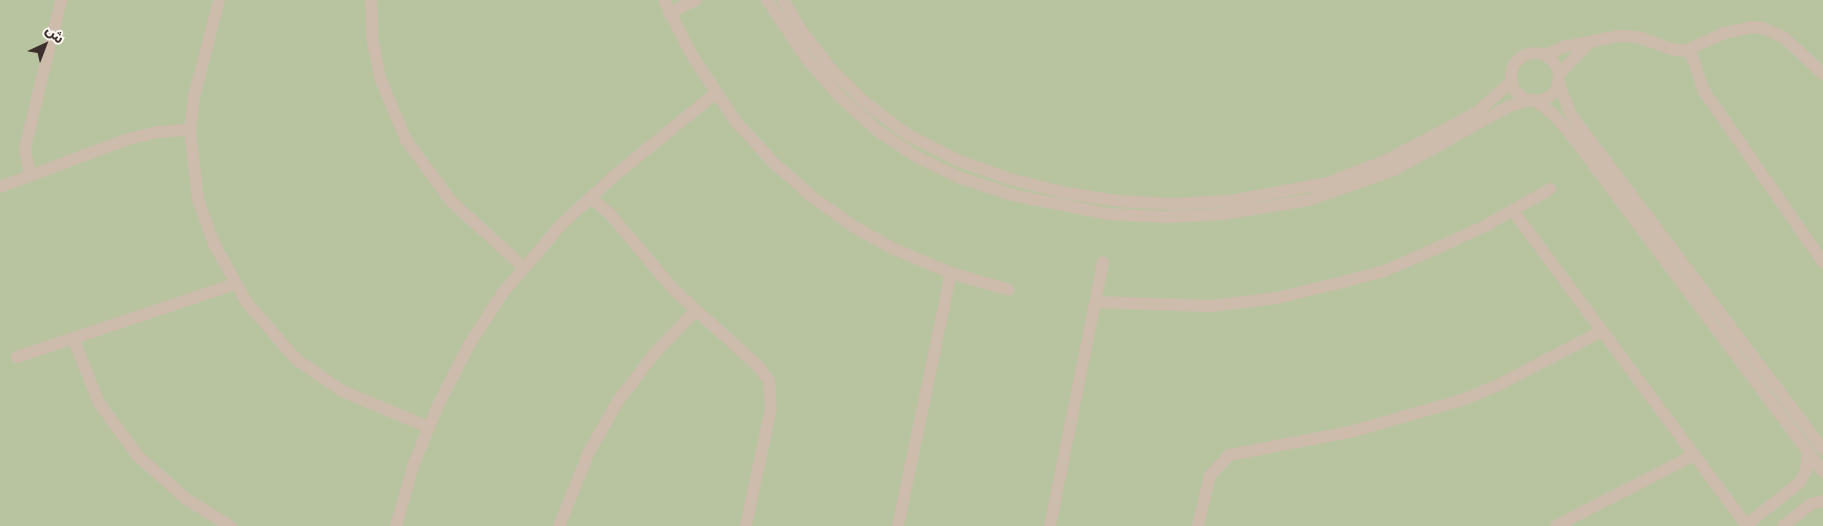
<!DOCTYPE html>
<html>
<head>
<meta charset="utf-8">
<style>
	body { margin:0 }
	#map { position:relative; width:1823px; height:526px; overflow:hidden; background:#f4ebe1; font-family:"IBM Plex Sans","Noto Sans Arabic",sans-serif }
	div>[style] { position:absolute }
	.green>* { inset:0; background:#b8c4a0; transform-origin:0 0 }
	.minor>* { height:12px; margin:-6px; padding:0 6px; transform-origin:6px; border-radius:6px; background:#cdbbac }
	.tertiary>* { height:12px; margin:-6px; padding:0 6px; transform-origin:6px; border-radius:6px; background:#cdbbac }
	.tertiary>.ring { margin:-6px; padding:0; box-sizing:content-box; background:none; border:12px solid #cdbbac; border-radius:50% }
	span { translate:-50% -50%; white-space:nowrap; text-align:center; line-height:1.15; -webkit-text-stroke:4px #fbf5ee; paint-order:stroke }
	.north { position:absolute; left:20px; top:20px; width:50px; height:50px; -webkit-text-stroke:4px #fbf5ee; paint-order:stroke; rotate:43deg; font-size:14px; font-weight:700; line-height:20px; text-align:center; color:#3b302b }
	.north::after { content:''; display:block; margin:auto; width:18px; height:22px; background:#3b302b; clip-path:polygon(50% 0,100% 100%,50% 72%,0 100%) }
</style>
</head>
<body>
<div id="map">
	<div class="green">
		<i style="left:0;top:0;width:1823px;height:526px"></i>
	</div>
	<div class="minor">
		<i style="left:219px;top:0;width:100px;rotate:104.5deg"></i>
		<i style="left:194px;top:97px;width:33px;rotate:97deg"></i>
		<i style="left:190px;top:130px;width:70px;rotate:83.5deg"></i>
		<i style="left:198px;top:200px;width:47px;rotate:70deg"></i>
		<i style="left:214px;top:244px;width:68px;rotate:60.8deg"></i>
		<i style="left:247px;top:303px;width:74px;rotate:48.8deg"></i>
		<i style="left:296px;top:359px;width:56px;rotate:34.8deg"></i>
		<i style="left:342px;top:391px;width:93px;rotate:22.7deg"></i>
		<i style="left:371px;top:0;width:37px;rotate:88deg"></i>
		<i style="left:372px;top:37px;width:42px;rotate:79deg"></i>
		<i style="left:380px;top:78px;width:67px;rotate:67.2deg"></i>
		<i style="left:406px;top:140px;width:76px;rotate:53.6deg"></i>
		<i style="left:451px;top:201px;width:98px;rotate:42.5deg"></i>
		<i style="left:664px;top:0;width:60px;rotate:63.4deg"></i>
		<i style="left:691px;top:54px;width:82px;rotate:56.5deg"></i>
		<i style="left:736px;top:122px;width:56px;rotate:47.2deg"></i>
		<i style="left:774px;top:163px;width:50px;rotate:41.7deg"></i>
		<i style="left:811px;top:196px;width:49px;rotate:35.9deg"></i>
		<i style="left:851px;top:225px;width:49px;rotate:29.2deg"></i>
		<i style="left:894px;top:249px;width:62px;rotate:22.8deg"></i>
		<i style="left:951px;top:273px;width:60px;rotate:16.3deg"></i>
		<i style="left:669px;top:13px;width:30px;rotate:-26deg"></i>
		<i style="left:1690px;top:50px;width:43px;rotate:71.1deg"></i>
		<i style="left:1704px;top:91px;width:208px;rotate:55.2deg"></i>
		<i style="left:1545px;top:55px;width:20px;rotate:-24deg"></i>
		<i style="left:1563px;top:47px;width:56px;rotate:-11.3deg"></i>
		<i style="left:1618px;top:36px;width:20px;rotate:3deg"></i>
		<i style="left:1638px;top:37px;width:35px;rotate:20deg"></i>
		<i style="left:1671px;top:49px;width:14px;rotate:8deg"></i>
		<i style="left:1685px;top:51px;width:43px;rotate:-24.8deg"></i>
		<i style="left:1724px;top:33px;width:29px;rotate:-12deg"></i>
		<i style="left:1752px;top:27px;width:11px;rotate:5deg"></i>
		<i style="left:1763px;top:28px;width:24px;rotate:24deg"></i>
		<i style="left:1785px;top:38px;width:52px;rotate:43.5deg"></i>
		<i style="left:1559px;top:74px;width:43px;rotate:-45.9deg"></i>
		<i style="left:30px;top:176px;width:28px;rotate:-100deg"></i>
		<i style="left:25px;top:148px;width:152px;rotate:-76.3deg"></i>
		<i style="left:0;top:187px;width:137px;rotate:-20.6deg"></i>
		<i style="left:128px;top:139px;width:31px;rotate:-13deg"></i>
		<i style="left:158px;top:132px;width:32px;rotate:-4deg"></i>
		<i style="left:591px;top:198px;width:25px;rotate:40deg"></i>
		<i style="left:610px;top:214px;width:99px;rotate:49.9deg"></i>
		<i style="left:674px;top:290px;width:115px;rotate:42.2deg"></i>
		<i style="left:759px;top:367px;width:17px;rotate:54deg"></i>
		<i style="left:769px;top:381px;width:27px;rotate:86deg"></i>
		<i style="left:771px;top:408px;width:121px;rotate:102deg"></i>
		<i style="left:1513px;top:211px;width:392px;rotate:53.4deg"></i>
		<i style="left:1095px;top:302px;width:116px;rotate:2deg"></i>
		<i style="left:1211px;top:306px;width:66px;rotate:-6.9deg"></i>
		<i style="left:1277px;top:298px;width:68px;rotate:-13.6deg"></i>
		<i style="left:1343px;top:282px;width:42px;rotate:-15deg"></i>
		<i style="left:1384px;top:271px;width:56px;rotate:-23.3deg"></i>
		<i style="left:1435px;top:249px;width:55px;rotate:-24.7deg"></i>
		<i style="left:1485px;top:226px;width:75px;rotate:-29.6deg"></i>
		<i style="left:73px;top:338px;width:70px;rotate:68.2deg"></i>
		<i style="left:99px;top:403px;width:64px;rotate:53.8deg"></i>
		<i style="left:137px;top:455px;width:66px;rotate:41.9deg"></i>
		<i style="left:186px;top:499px;width:52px;rotate:31.5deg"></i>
		<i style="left:17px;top:357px;width:230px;rotate:-18.5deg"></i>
		<i style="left:1746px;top:525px;width:68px;rotate:-38.4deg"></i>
		<i style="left:1799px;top:483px;width:14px;rotate:-60deg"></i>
		<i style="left:1806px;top:471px;width:20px;rotate:-84deg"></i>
		<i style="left:396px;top:526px;width:66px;rotate:-74.1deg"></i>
		<i style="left:414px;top:463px;width:65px;rotate:-67.4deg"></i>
		<i style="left:439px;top:403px;width:65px;rotate:-62.7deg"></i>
		<i style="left:469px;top:345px;width:61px;rotate:-57.1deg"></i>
		<i style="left:502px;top:294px;width:91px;rotate:-49.5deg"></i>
		<i style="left:561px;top:225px;width:74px;rotate:-42.8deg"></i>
		<i style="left:615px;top:175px;width:130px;rotate:-39.1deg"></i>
		<i style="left:559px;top:526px;width:80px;rotate:-67.9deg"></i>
		<i style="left:589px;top:452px;width:59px;rotate:-60.4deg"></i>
		<i style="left:618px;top:401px;width:59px;rotate:-52.5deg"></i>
		<i style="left:654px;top:354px;width:59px;rotate:-46.4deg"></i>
		<i style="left:898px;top:526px;width:258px;rotate:-78.2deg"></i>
		<i style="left:1050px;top:526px;width:269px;rotate:-78.6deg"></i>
		<i style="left:1198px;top:526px;width:52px;rotate:-76.8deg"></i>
		<i style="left:1210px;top:475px;width:28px;rotate:-46deg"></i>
		<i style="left:1229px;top:455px;width:123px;rotate:-10.8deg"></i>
		<i style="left:1350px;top:432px;width:120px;rotate:-16deg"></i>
		<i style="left:1465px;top:399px;width:38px;rotate:-23deg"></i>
		<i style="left:1500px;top:384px;width:115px;rotate:-27.5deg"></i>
		<i style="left:1556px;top:526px;width:155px;rotate:-27.2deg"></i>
		<i style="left:1783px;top:526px;width:36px;rotate:-38deg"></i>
		<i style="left:1811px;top:504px;width:12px;rotate:-14deg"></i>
	</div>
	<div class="tertiary">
		<i style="left:767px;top:0;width:71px;rotate:55.9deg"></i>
		<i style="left:807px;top:59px;width:52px;rotate:48.9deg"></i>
		<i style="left:841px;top:98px;width:50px;rotate:41.7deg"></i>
		<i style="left:878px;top:131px;width:47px;rotate:33.7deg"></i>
		<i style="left:917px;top:157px;width:46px;rotate:26deg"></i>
		<i style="left:958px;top:177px;width:57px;rotate:18.4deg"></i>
		<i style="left:1012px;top:195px;width:99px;rotate:11.1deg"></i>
		<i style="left:1109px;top:214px;width:57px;rotate:3deg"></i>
		<i style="left:1166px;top:217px;width:57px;rotate:-3deg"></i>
		<i style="left:1223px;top:214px;width:87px;rotate:-9.2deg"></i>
		<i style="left:1309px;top:200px;width:90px;rotate:-19.4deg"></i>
		<i style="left:1394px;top:170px;width:129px;rotate:-29.1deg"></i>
		<i style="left:1507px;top:107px;width:23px;rotate:-18deg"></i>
		<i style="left:783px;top:0;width:39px;rotate:59deg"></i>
		<i style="left:803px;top:33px;width:48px;rotate:51.7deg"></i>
		<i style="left:833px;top:71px;width:49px;rotate:44.2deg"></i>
		<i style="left:868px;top:105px;width:50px;rotate:36.9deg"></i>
		<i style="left:908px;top:135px;width:55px;rotate:27deg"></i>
		<i style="left:957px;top:160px;width:56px;rotate:19.7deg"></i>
		<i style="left:1010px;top:179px;width:58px;rotate:14deg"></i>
		<i style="left:1066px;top:193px;width:54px;rotate:8.6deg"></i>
		<i style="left:1119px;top:201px;width:54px;rotate:3.2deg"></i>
		<i style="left:1173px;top:204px;width:57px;rotate:-3deg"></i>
		<i style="left:1230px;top:201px;width:99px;rotate:-10.5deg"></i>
		<i style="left:1327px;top:183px;width:62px;rotate:-20.8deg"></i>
		<i style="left:1385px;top:161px;width:103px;rotate:-27.8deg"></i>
		<i style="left:1476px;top:113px;width:48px;rotate:-41.6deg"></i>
		<i class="ring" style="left:1511px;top:53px;width:36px;height:36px"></i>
		<i style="left:1558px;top:82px;width:35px;rotate:68deg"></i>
		<i style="left:1571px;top:115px;width:419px;rotate:53deg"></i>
		<i style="left:1535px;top:100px;width:26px;rotate:39deg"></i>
		<i style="left:1555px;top:116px;width:26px;rotate:50deg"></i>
		<i style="left:1572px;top:136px;width:419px;rotate:53.2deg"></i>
	</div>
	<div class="north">ش</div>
</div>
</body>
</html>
